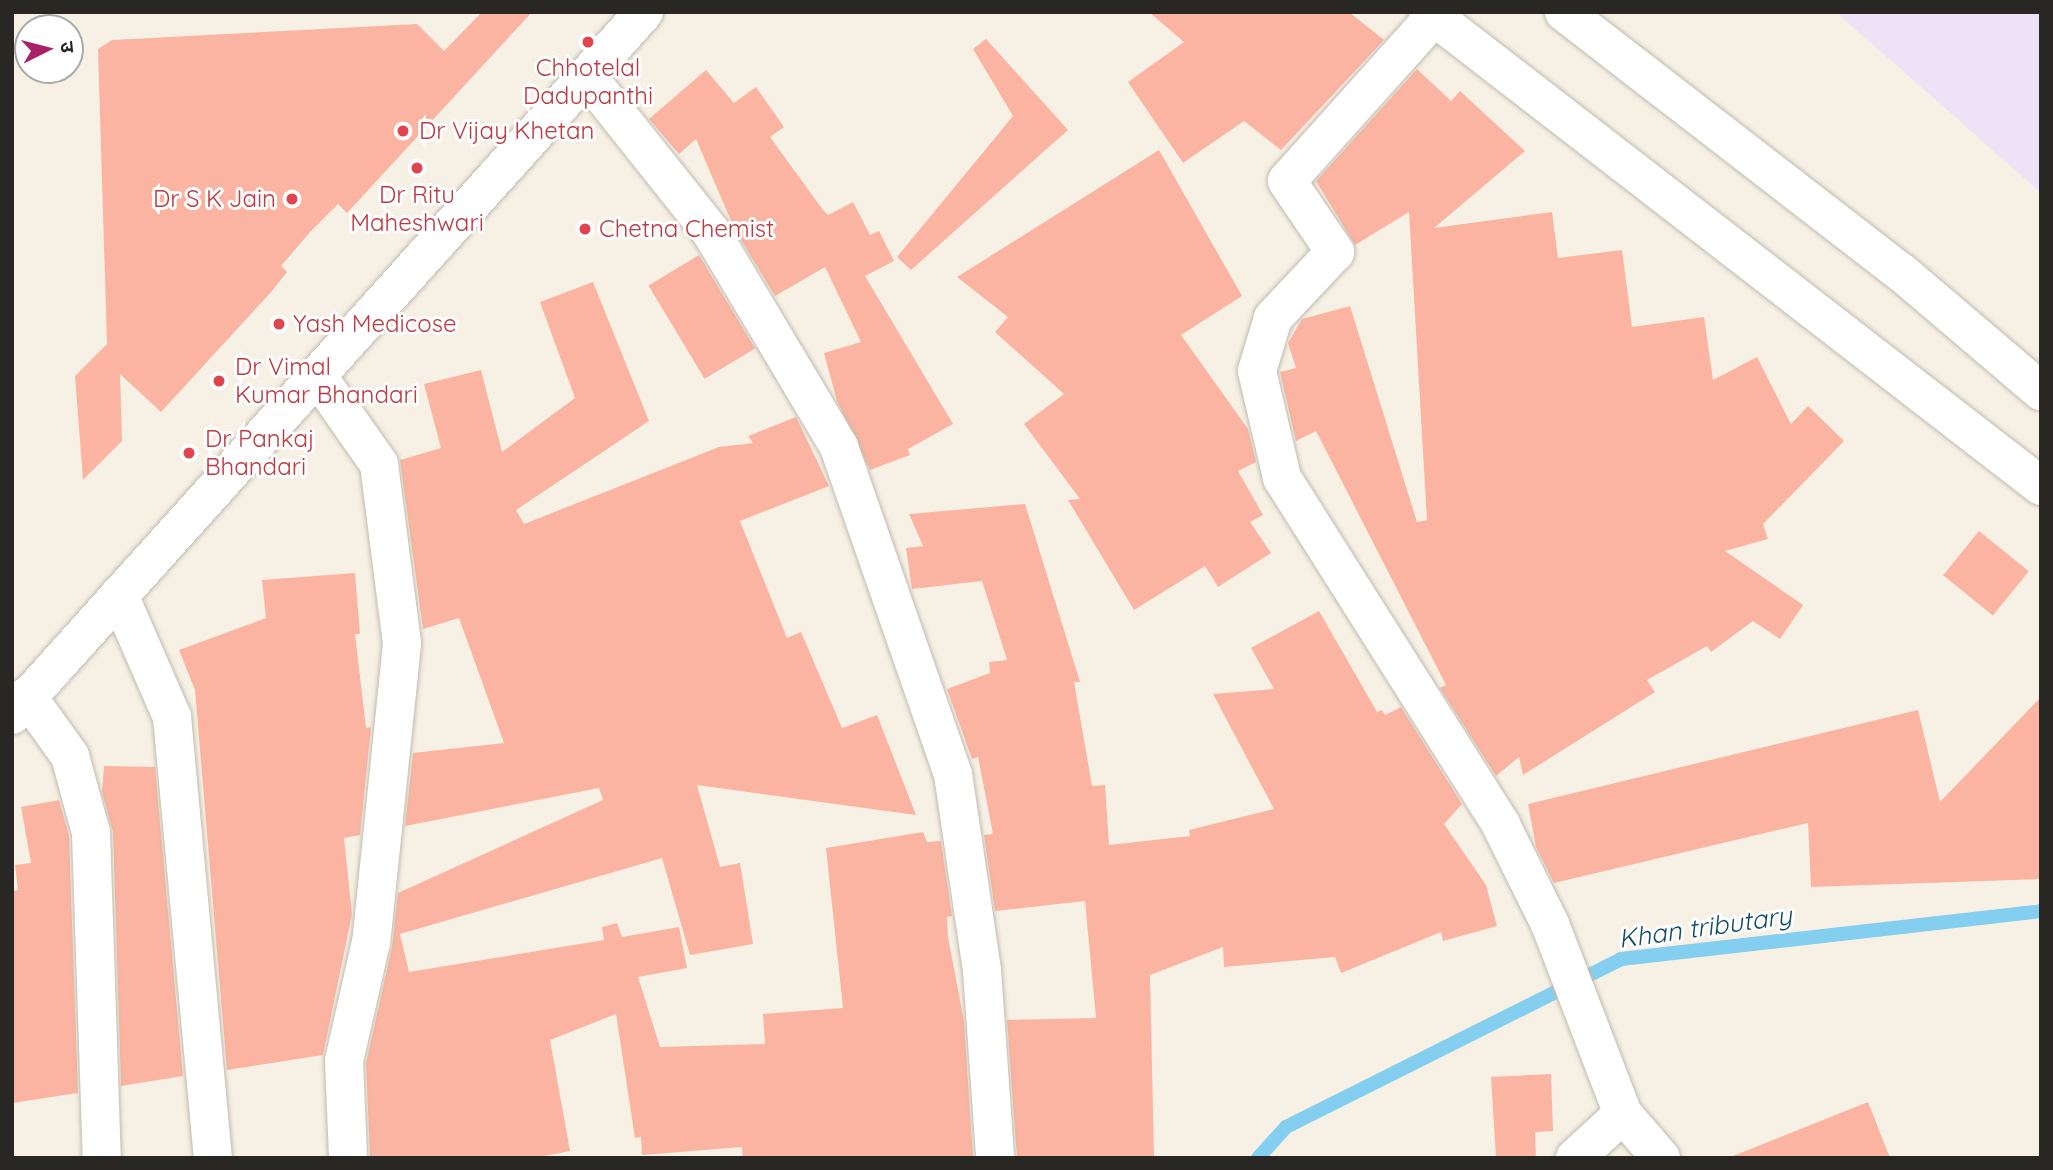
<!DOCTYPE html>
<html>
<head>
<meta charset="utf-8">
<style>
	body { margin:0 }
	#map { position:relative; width:2053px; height:1170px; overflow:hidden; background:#f7f1e5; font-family:Quicksand,"Noto Sans Devanagari",sans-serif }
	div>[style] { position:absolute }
	.industrial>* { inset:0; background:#efe2f6 }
	.stream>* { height:14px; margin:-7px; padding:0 7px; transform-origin:7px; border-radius:7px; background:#84cef0 }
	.building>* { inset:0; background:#fbb4a1; transform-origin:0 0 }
	.roads { filter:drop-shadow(0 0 2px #c2bbb0) drop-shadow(0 0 2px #c2bbb0) }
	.minor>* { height:38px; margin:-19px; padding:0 19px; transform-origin:19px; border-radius:19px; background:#fff }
	.tertiary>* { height:38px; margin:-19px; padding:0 19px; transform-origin:19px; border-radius:19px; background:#fff }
	.secondary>* { height:38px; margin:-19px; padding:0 19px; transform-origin:19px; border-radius:19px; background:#fff }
	.dots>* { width:19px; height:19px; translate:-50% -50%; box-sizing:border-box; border:4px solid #fff; border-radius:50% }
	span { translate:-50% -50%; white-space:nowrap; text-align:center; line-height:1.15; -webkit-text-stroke:6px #fff; paint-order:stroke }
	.health-label { font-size:24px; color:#be3a42 }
	.left { translate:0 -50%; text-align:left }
	.right { translate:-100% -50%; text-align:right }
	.water-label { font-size:26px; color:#114d65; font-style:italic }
	.frame { position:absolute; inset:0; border:14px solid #292723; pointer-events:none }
	.north { position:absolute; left:14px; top:14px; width:70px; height:70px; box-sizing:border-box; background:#fff; border:2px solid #a9a9a7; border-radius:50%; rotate:84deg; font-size:19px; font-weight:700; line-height:28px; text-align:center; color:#292723 }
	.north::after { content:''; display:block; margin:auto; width:24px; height:32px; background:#a82169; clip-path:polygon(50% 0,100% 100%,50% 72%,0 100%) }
</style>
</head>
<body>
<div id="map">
	<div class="industrial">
		<i style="clip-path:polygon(1836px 12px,2041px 12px,2041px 193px)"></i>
	</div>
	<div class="stream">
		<i style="left:1258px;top:1158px;width:42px;rotate:-47.9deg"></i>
		<i style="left:1286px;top:1127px;width:375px;rotate:-26.6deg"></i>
		<i style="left:1621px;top:959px;width:423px;rotate:-6.5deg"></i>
	</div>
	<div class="building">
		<i style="clip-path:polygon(482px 12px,532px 12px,347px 213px,338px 204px,311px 231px,281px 266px,287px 272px,272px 291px,161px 412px,120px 374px,122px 441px,83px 480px,75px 376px,107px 344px,98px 49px,112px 40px,417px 24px,444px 51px)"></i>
		<i style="clip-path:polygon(1149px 12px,1349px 12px,1384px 40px,1281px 150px,1244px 121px,1183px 163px,1128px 82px,1184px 42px)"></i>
		<i style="clip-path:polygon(986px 39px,1068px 130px,911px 270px,897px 257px,1013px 116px,973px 49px)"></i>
		<i style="clip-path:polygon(1417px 69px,1451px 101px,1460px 91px,1525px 151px,1434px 228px,1552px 212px,1558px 258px,1622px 250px,1632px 327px,1704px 317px,1713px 380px,1757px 357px,1791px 424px,1808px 406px,1844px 441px,1763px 524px,1768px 539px,1725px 551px,1803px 605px,1780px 639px,1753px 621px,1711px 652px,1707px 646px,1647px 680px,1655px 692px,1523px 775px,1519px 757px,1496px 776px,1440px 688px,1446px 685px,1316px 431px,1296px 441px,1280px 372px,1296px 368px,1288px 343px,1302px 319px,1350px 306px,1417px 522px,1427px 520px,1409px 212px,1355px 245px,1316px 181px)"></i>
		<i style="clip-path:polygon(706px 70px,734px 103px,756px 87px,784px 127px,770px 137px,823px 210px,828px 215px,853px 202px,870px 235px,879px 231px,894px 261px,865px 276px,953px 424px,908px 449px,910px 455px,870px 470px,837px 401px,824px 353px,861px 342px,825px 267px,775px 296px,735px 230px,696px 139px,679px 154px,649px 119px)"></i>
		<i style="clip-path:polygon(1159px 150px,1242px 296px,1181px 335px,1248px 429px,1256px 462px,1238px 471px,1263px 515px,1250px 522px,1271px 553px,1218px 587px,1205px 566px,1134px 610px,1068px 500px,1080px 499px,1024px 424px,1064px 394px,995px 332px,1008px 317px,957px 277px)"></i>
		<i style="left:699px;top:255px;width:109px;height:59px;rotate:59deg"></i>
		<i style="clip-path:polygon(593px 282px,649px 421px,516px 510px,524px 524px,719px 447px,753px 443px,748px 436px,796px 417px,829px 486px,740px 521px,787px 638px,801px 632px,842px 728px,877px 715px,916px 815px,697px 785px,720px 867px,740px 863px,753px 944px,690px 955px,662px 858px,400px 934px,409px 972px,604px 940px,602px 927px,617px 923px,622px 937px,679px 927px,687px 968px,638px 977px,660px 1047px,765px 1044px,763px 1014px,843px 1008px,826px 848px,923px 832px,927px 842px,941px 841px,952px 916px,947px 917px,948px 937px,964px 1021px,973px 1158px,743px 1158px,742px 1147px,642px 1155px,641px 1137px,635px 1138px,616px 1014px,550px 1040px,570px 1151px,534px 1158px,370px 1158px,366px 1063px,392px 947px,398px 893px,603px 800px,599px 788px,405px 826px,413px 753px,504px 743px,459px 618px,423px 629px,400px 460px,441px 448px,424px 384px,481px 370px,502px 452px,575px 398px,540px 302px)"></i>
		<i style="clip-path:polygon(1025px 504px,1080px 682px,1074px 682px,1092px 786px,1105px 785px,1109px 845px,1190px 836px,1189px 830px,1274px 809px,1213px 694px,1274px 689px,1251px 648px,1319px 611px,1377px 712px,1382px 710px,1385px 715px,1401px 707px,1462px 804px,1444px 824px,1486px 885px,1497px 926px,1443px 941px,1441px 932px,1341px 973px,1335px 957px,1224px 967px,1223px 947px,1150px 975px,1154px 1158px,1017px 1158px,1007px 1020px,1096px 1018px,1085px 901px,995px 911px,984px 835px,993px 834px,978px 757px,972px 759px,947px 689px,990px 673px,989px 662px,1007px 660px,982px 581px,912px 589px,906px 548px,923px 546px,909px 514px)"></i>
		<i style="left:1979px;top:531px;width:64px;height:57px;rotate:39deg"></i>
		<i style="clip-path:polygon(355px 573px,360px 634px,355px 634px,366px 728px,371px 727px,360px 835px,344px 838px,352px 914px,323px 1055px,227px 1070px,195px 690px,179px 650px,266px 618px,262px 580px)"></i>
		<i style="clip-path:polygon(2041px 697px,2041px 879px,1811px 887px,1808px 823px,1554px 883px,1536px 847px,1528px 804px,1918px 710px,1940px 802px)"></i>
		<i style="clip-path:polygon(104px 766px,155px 767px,183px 1076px,121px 1086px,113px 832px,102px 792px)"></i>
		<i style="clip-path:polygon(59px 800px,69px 836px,78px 1093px,12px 1103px,12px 891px,18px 890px,15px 865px,31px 863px,21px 807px)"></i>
		<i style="clip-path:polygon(1551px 1074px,1553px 1131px,1535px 1132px,1536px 1158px,1496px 1158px,1491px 1077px)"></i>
		<i style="clip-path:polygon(1868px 1102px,1890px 1158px,1734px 1158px,1733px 1156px)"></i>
	</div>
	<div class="roads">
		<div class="minor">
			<i style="left:1434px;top:17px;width:220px;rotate:131.9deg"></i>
			<i style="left:1287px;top:181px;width:86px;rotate:55.9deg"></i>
			<i style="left:1335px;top:252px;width:91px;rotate:133.2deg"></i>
			<i style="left:1273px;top:318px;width:55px;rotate:106.8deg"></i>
			<i style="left:1257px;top:371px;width:110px;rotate:76.8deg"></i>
			<i style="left:1282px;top:478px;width:410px;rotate:57.7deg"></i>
			<i style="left:1501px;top:825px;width:110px;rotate:63.7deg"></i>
			<i style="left:1550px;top:924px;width:204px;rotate:69deg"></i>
			<i style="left:1623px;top:1114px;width:58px;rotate:49.2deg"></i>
			<i style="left:587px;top:76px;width:199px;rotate:51.5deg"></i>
			<i style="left:711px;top:232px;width:250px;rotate:59.2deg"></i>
			<i style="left:839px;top:447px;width:346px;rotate:70.8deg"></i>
			<i style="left:953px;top:774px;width:198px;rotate:81.6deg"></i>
			<i style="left:982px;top:970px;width:188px;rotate:86deg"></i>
			<i style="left:318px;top:377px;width:106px;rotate:55deg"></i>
			<i style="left:379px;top:464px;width:181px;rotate:82.7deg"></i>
			<i style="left:402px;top:644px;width:300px;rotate:95.9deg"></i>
			<i style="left:371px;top:942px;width:122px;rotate:102.8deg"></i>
			<i style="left:344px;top:1061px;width:97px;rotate:87.6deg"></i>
			<i style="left:119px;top:595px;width:133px;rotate:66.5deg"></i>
			<i style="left:172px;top:717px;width:443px;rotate:84.7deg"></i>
			<i style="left:27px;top:696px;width:74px;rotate:54.4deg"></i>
			<i style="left:70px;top:756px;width:80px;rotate:74.7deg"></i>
			<i style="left:91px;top:833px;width:325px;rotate:88.1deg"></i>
			<i style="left:1575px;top:1158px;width:65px;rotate:-42.5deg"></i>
		</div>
		<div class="tertiary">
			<i style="left:12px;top:715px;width:945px;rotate:-48.04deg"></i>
		</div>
		<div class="secondary">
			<i style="left:1428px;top:12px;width:775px;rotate:37.71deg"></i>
			<i style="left:1564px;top:12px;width:426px;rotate:37.7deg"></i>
			<i style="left:1901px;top:272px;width:184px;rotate:40.4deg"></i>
		</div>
	</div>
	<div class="dots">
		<i style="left:588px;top:42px;background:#e0444e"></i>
		<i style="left:403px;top:131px;background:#e0444e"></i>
		<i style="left:417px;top:168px;background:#e0444e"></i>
		<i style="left:292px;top:199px;background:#e0444e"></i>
		<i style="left:585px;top:229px;background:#e0444e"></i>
		<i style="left:279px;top:324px;background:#e0444e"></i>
		<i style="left:219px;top:381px;background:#e0444e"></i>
		<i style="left:189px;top:453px;background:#e0444e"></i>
	</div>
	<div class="health-label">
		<span style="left:588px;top:82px">Chhotelal<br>Dadupanthi</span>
		<span class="left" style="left:419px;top:131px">Dr Vijay Khetan</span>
		<span style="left:417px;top:209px">Dr Ritu<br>Maheshwari</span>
		<span class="right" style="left:276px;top:199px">Dr S K Jain</span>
		<span class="left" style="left:599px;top:229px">Chetna Chemist</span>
		<span class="left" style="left:293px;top:324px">Yash Medicose</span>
		<span class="left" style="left:235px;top:381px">Dr Vimal<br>Kumar Bhandari</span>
		<span class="left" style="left:205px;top:453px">Dr Pankaj<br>Bhandari</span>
	</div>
	<div class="water-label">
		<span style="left:1705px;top:927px;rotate:-8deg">Khan tributary</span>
	</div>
	<div class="frame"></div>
	<div class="north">उ</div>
</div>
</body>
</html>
